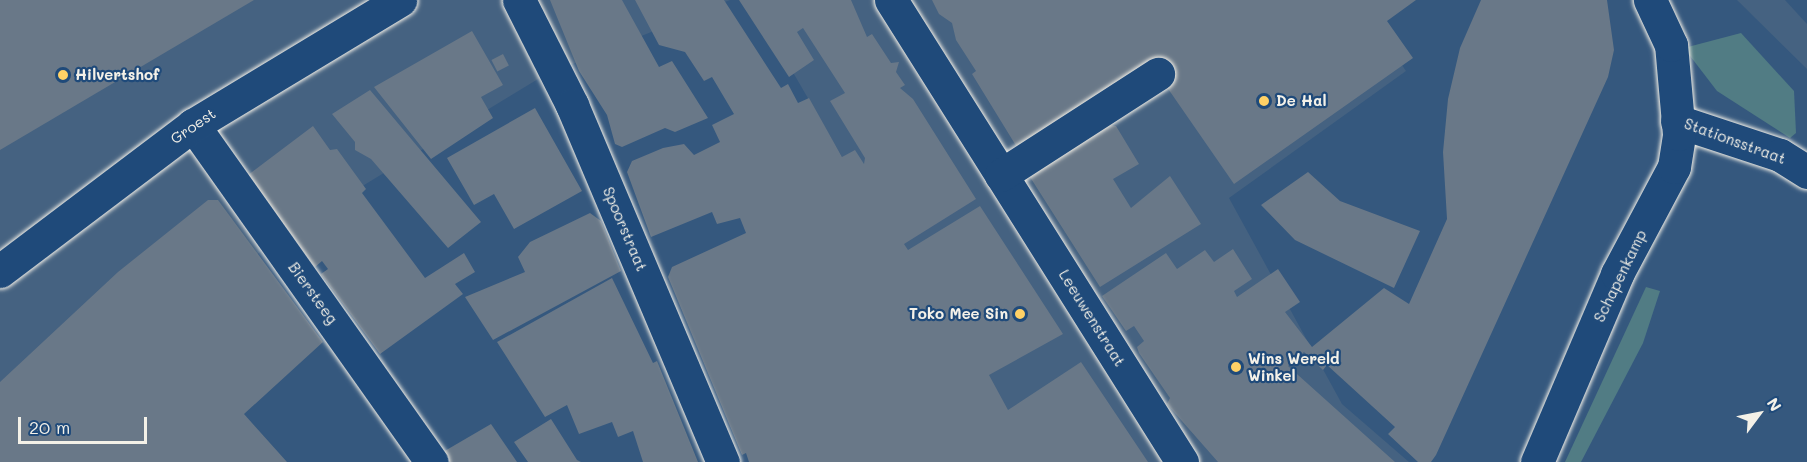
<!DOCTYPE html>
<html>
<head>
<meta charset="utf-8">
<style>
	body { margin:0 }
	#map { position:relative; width:1807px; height:462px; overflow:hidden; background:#35587e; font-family:Mali,sans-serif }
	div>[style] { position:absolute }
	.built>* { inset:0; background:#456281 }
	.green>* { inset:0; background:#517c84 }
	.building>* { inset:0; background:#697888; transform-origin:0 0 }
	.roads { filter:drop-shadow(0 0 2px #f4f1e8) drop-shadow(0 0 2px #f4f1e8) }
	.street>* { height:33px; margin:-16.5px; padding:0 16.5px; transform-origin:16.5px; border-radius:16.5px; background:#1f4a7a }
	.secondary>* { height:33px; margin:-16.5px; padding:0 16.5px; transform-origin:16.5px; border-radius:16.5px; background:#1f4a7a }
	.dots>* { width:16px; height:16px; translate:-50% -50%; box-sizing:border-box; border:3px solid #1f4a7a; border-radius:50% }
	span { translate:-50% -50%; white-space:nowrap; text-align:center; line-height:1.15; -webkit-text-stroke:4.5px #1f4a7a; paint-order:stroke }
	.poi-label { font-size:15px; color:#f4f1e8; font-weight:700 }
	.left { translate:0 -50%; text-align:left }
	.right { translate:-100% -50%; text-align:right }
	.street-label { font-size:15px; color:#f4f1e8 }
	.north { position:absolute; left:1729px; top:384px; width:60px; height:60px; -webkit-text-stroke:4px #1f4a7a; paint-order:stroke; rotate:58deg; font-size:16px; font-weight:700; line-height:24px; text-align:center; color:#f4f1e8 }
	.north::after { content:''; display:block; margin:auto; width:21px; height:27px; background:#f4f1e8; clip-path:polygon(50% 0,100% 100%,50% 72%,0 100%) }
	.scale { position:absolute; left:18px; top:417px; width:129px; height:27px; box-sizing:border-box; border:3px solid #f4f1e8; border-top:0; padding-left:8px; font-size:18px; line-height:21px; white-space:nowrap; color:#f4f1e8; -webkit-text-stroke:4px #1f4a7a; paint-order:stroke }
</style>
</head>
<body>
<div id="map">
	<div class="built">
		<i style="clip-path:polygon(0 0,730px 0,543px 76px,274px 240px,16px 462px,0 462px)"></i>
		<i style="clip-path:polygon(751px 0,1358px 0,1406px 71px,1229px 198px,1342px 404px,1409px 462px,996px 462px,997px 424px)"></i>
		<i style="clip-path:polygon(1737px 0,1785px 0,1807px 24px,1807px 69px)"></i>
	</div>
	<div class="green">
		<i style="clip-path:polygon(1741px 33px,1794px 91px,1796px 133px,1790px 138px,1717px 91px,1684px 48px)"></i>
		<i style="clip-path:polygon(1646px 287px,1660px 291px,1643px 343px,1581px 462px,1565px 462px)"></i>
	</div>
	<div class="building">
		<i style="clip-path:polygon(0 0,254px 0,0 150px)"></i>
		<i style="clip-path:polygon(550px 0,622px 0,659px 67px,672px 61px,708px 118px,675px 132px,665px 128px,622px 147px,615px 144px,607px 115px,579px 71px)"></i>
		<i style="clip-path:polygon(635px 0,724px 0,781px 88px,788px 84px,798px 103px,809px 98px,842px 157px,855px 150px,864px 164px,865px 158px,830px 101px,845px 93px,803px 28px,797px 32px,814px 60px,789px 77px,739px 0,851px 0,867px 37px,872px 34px,891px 63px,899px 62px,896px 72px,905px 85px,900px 88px,913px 99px,976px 199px,904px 244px,908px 250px,980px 206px,1063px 334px,989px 375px,1008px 410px,1081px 362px,1148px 462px,749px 462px,746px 453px,742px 455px,668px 277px,672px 267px,746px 233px,740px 218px,717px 224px,712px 212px,651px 237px,627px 172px,632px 161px,663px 148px,684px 144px,694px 155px,720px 142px,712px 125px,734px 114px,712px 77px,704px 81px,685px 52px,659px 45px)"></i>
		<i style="clip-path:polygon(932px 0,1416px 0,1387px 21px,1413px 58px,1234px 184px,1153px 67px,1021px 154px,972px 74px,976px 71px,956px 40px,952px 23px,939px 14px)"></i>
		<i style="clip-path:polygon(1481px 0,1607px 0,1614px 50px,1608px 77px,1436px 455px,1431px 462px,1418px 462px,1388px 434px,1395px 427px,1327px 365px,1323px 370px,1304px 352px,1288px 366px,1395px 462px,1218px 462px,1167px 404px,1170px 398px,1139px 353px,1137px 347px,1144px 341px,1134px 326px,1126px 331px,1102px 296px,1166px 253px,1177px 269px,1205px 250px,1214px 262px,1233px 249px,1252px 279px,1234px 291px,1237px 297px,1278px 269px,1300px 302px,1285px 312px,1312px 347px,1384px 288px,1409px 304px,1447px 219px,1443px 152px,1448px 99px,1460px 48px)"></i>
		<i style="clip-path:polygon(472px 31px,503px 85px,481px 97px,493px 118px,431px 159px,374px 87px)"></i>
		<i style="left:503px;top:54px;width:13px;height:13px;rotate:63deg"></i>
		<i style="clip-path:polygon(370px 90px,481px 222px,448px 248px,371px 159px,355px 150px,355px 142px,332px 114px)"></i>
		<i style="clip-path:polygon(535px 108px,582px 191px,514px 229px,494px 194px,474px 205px,447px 158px)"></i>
		<i style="clip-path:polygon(1108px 125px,1116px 126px,1139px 164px,1113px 179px,1131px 208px,1170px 176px,1201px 224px,1100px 287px,1030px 177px)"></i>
		<i style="clip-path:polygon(313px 126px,330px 150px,337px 149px,366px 189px,362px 193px,425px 278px,464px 253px,475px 272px,455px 284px,463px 294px,380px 354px,321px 274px,328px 269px,322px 261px,315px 267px,248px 175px)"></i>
		<i style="clip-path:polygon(1308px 172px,1340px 201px,1420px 231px,1394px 288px,1295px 240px,1261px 205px)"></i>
		<i style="clip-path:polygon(208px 200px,218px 200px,323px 342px,244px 414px,287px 462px,0 462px,0 382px,118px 272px)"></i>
		<i style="clip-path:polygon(590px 213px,601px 221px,621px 271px,493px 340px,465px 297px,525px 272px,518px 257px,530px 242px)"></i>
		<i style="clip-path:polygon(612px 278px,653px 363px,657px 361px,698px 462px,643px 462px,633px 431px,618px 437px,612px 422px,579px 434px,567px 405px,545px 417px,497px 342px)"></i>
		<i style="clip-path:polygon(551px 419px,577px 460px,581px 462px,528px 462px,514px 442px)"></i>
		<i style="clip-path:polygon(491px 424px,517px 462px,450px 462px,443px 452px)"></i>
	</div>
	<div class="roads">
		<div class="street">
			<i style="left:519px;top:0;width:118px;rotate:63.2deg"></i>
			<i style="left:572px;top:105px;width:388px;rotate:67.1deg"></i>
			<i style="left:891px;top:0;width:546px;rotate:57.79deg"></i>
			<i style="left:193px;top:125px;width:413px;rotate:54.7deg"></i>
			<i style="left:1001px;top:175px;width:187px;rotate:-32.8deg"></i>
			<i style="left:0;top:271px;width:242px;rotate:-37.1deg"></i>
			<i style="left:193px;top:125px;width:242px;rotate:-31.1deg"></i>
		</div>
		<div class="secondary">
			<i style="left:1677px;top:121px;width:108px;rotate:18.3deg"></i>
			<i style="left:1780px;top:155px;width:32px;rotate:32deg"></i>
			<i style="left:1537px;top:462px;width:204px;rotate:-66.9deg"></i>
			<i style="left:1617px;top:274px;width:121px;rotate:-62deg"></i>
			<i style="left:1674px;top:167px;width:33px;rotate:-81deg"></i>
			<i style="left:1679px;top:134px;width:89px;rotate:-95.1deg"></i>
			<i style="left:1671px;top:45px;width:50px;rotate:-115deg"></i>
		</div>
	</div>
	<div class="dots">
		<i style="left:63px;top:75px;background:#ffd166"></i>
		<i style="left:1264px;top:101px;background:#ffd166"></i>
		<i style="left:1020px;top:314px;background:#ffd166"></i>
		<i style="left:1236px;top:367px;background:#ffd166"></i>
	</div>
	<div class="poi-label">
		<span class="left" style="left:75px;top:75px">Hilvertshof</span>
		<span class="left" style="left:1276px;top:101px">De Hal</span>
		<span class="right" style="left:1008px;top:314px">Toko Mee Sin</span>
		<span class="left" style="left:1248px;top:367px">Wins Wereld<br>Winkel</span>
	</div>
	<div class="street-label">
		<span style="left:193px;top:126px;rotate:-34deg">Groest</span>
		<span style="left:1735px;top:141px;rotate:20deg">Stationsstraat</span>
		<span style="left:625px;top:229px;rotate:67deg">Spoorstraat</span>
		<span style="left:1620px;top:276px;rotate:-64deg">Schapenkamp</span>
		<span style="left:313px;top:293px;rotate:54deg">Biersteeg</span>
		<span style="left:1092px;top:318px;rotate:58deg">Leeuwenstraat</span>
	</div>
	<div class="north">N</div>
	<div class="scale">20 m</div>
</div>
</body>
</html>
